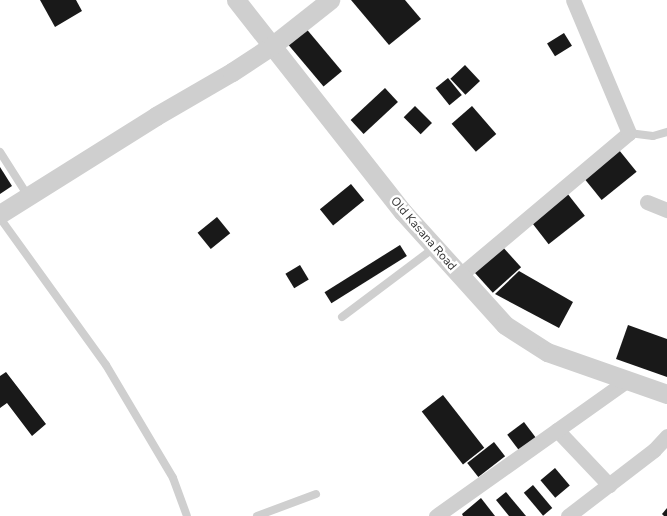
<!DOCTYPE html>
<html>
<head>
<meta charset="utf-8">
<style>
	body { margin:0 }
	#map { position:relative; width:667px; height:516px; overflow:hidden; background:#fff; font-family:"Nunito Sans",sans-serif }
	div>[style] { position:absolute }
	.building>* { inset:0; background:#191919; transform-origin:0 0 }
	.service>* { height:8px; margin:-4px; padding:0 4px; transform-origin:4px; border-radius:4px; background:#cfcfcf }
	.minor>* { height:15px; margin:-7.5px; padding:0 7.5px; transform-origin:7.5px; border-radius:7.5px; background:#cfcfcf }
	.tertiary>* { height:19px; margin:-9.5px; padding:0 9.5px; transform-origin:9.5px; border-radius:9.5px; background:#cfcfcf }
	span { translate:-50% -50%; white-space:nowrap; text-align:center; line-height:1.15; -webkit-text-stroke:5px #fff; paint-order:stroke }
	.street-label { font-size:12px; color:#323232 }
</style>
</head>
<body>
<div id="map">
	<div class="building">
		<i style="clip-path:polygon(40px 0,76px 0,82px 11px,55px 27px)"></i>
		<i style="clip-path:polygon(351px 0,405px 0,421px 19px,389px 45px)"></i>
		<i style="left:304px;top:26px;width:59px;height:24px;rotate:50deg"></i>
		<i style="left:564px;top:33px;width:15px;height:20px;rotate:58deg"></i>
		<i style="left:465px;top:65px;width:22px;height:20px;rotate:47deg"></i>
		<i style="left:448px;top:78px;width:22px;height:16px;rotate:51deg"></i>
		<i style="left:385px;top:88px;width:19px;height:47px;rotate:47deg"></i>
		<i style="left:415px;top:106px;width:24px;height:16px;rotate:45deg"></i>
		<i style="left:472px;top:106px;width:37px;height:27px;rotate:49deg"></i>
		<i style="left:619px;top:150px;width:28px;height:45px;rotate:51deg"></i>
		<i style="clip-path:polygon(0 167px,12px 186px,0 194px)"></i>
		<i style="left:351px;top:184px;width:21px;height:40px;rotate:51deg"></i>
		<i style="left:567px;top:193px;width:29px;height:46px;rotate:52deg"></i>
		<i style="left:217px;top:217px;width:21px;height:25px;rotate:51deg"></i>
		<i style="left:400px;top:245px;width:13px;height:89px;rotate:58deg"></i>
		<i style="left:501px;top:245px;width:30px;height:38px;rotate:48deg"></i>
		<i style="left:300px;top:265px;width:17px;height:17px;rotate:59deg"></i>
		<i style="clip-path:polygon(519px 271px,573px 302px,559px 328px,495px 294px)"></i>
		<i style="clip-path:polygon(628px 325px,667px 339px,667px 377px,616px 359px)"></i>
		<i style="clip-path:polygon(6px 372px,46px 424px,32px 436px,7px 403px,0 408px,0 376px)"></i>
		<i style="left:443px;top:395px;width:67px;height:27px;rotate:52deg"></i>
		<i style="left:524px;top:422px;width:21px;height:21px;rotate:53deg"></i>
		<i style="left:494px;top:442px;width:18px;height:34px;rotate:52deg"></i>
		<i style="left:555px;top:468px;width:23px;height:19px;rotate:50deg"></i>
		<i style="left:533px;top:485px;width:30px;height:12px;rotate:50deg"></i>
		<i style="clip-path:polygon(506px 492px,526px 516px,509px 516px,496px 500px)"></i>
		<i style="clip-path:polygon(481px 498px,495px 516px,463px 516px,462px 514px)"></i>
		<i style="clip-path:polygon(667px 508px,667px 516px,664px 516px,662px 514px)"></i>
	</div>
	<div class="service">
		<i style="left:629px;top:133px;width:24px;rotate:7deg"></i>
		<i style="left:653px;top:136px;width:15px;rotate:-16deg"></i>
		<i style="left:0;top:152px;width:52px;rotate:57.5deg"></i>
		<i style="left:0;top:218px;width:181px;rotate:54.2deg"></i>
		<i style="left:106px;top:365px;width:131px;rotate:59.3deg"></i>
		<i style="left:173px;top:478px;width:40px;rotate:69.8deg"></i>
		<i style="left:342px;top:317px;width:115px;rotate:-36.9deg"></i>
		<i style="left:257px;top:516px;width:63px;rotate:-20.4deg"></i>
	</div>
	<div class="minor">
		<i style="left:647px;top:202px;width:22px;rotate:22deg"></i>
		<i style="left:459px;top:276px;width:222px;rotate:-40.1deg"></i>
		<i style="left:629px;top:133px;width:144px;rotate:-112.8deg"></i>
		<i style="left:557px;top:430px;width:76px;rotate:46.6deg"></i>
		<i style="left:436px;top:516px;width:233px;rotate:-35.4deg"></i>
		<i style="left:568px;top:516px;width:108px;rotate:-37.5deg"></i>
		<i style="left:654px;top:450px;width:19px;rotate:-47deg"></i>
	</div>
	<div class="tertiary">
		<i style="left:236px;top:0;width:270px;rotate:51.8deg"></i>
		<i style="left:403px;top:212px;width:152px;rotate:47.9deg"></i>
		<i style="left:505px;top:325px;width:50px;rotate:32.7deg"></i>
		<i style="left:547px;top:352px;width:127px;rotate:19.3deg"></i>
		<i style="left:0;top:214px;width:184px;rotate:-32.1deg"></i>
		<i style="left:156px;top:116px;width:88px;rotate:-30.1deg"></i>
		<i style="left:232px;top:72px;width:49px;rotate:-33.4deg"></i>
		<i style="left:273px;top:45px;width:73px;rotate:-38.3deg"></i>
	</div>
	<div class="street-label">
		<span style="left:423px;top:234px;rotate:49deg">Old Kasana Road</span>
	</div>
</div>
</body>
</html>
